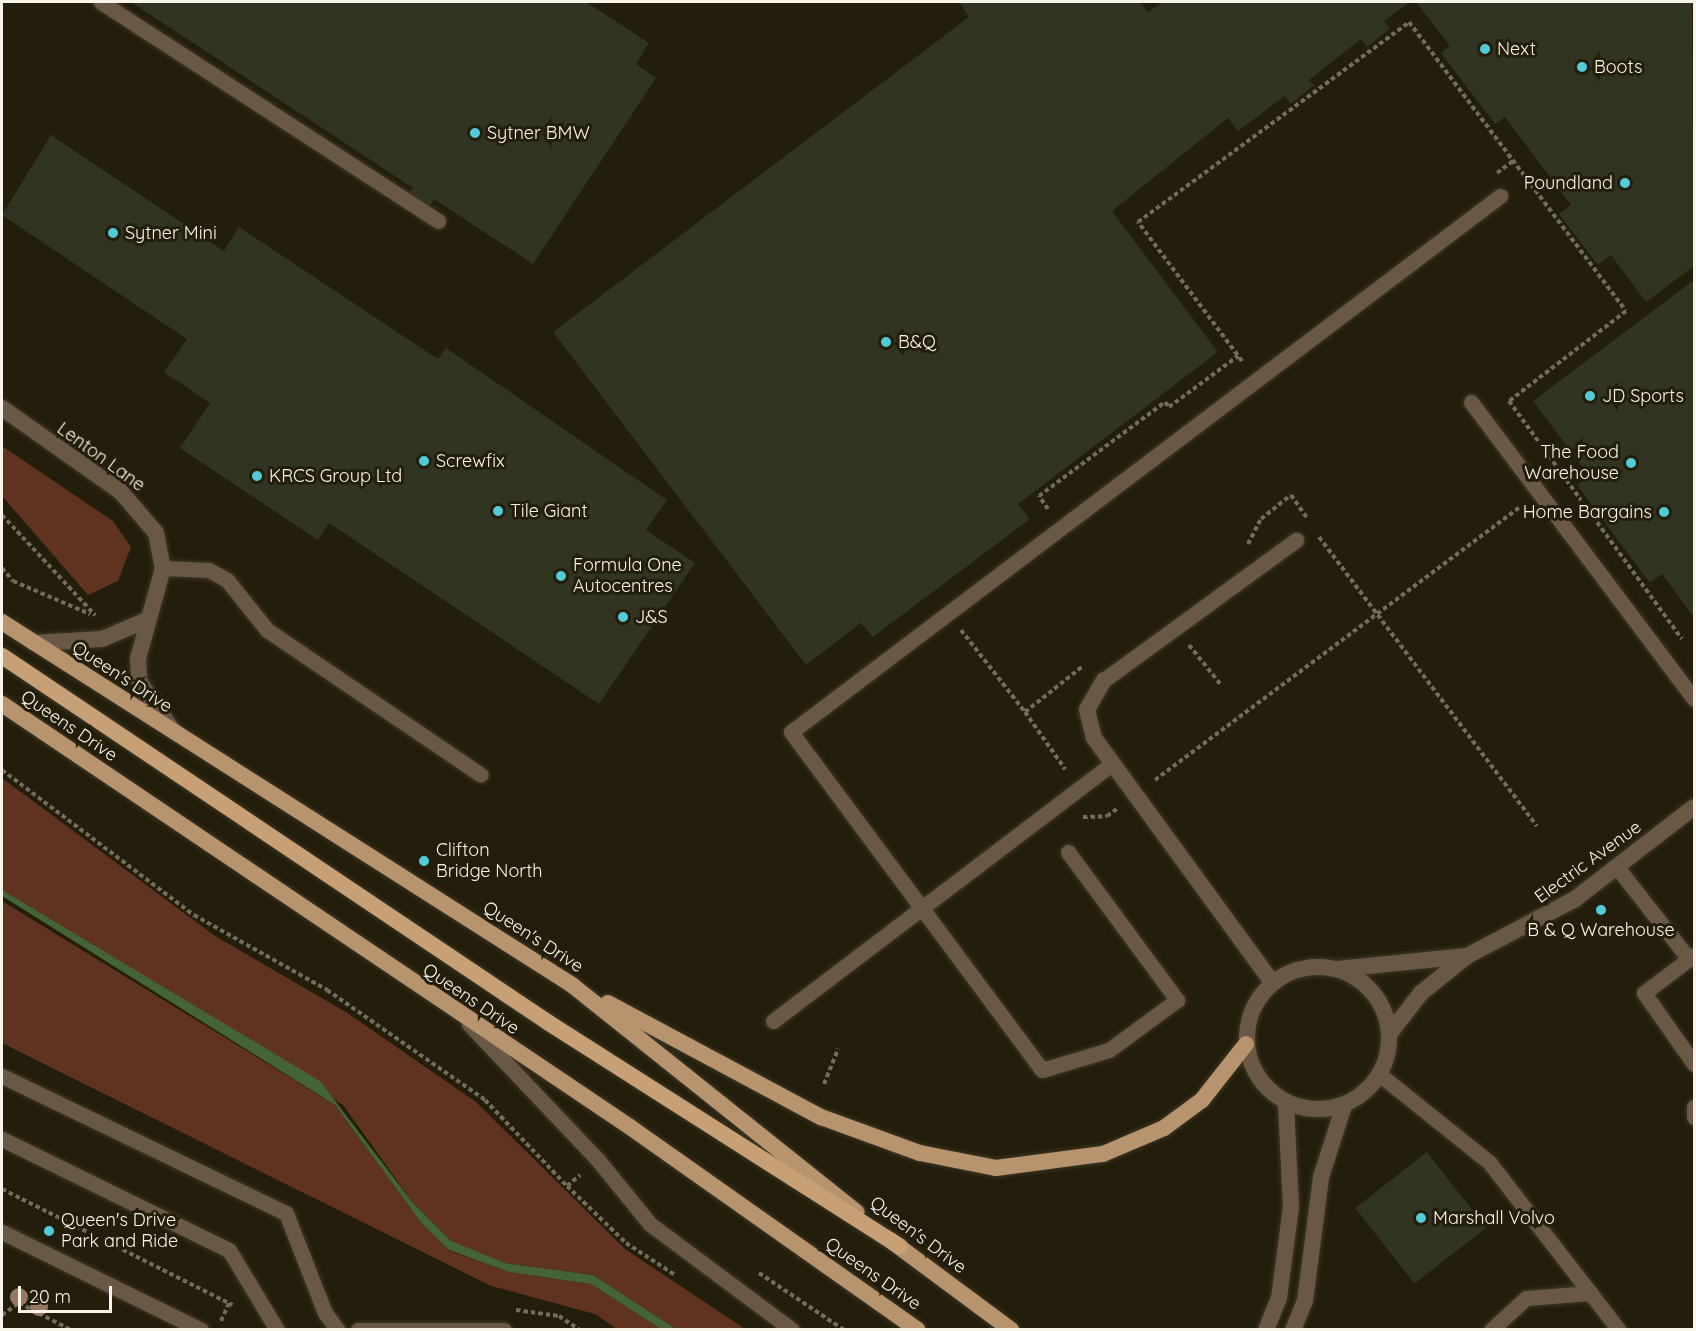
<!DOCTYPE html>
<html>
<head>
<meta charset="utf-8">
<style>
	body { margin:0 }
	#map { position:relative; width:1696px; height:1331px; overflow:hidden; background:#231d0b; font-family:Quicksand,sans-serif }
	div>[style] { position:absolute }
	.green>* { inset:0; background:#5f331f }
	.water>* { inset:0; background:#446336 }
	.building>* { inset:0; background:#313421; transform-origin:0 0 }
	.path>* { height:4px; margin-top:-2px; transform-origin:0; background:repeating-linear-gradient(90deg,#716c5c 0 4.5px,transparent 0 7.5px) }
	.roads { filter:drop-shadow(0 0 2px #3d3726) drop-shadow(0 0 2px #3d3726) }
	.service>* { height:15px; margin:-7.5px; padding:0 7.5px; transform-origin:7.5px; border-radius:7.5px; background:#6a5847 }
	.minor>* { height:16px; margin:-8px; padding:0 8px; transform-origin:8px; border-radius:8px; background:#6a5847 }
	.tertiary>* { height:16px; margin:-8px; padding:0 8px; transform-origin:8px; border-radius:8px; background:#6a5847 }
	.tertiary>.ring { margin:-8px; padding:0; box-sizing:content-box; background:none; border:16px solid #6a5847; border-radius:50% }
	.primary>* { height:16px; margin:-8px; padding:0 8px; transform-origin:8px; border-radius:8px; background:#b8946e }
	.trunk>* { height:16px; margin:-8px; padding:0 8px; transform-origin:8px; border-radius:8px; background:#c8a076 }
	.trees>* { width:18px; height:18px; margin:-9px; border-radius:50%; background:#967864 }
	.dots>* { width:16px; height:16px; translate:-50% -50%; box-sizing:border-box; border:3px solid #231d0b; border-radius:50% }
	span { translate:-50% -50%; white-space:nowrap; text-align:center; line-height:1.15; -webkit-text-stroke:6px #231d0b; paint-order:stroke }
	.poi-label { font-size:18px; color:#f8f4e9 }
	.left { translate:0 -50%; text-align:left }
	.right { translate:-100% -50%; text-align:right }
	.street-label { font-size:18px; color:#f8f4e9 }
	.frame { position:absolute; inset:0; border:3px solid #f8f4e9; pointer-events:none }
	.scale { position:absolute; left:18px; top:1286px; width:94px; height:27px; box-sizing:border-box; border:3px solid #f8f4e9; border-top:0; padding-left:8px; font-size:18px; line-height:21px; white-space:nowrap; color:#f8f4e9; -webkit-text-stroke:4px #231d0b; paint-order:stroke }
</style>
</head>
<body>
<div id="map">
	<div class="green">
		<i style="clip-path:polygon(2px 446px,113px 521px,131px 547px,118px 581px,88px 595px,2px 496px)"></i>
		<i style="clip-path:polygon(2px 778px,215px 936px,346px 1012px,476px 1102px,625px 1249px,745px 1329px,676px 1329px,593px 1275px,505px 1263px,453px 1243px,413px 1203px,343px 1105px,2px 890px)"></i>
		<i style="clip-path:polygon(2px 901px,335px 1105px,422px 1224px,450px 1251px,509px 1272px,591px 1284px,661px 1329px,617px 1329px,595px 1314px,491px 1286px,2px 1043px)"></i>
	</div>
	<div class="water">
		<i style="clip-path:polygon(2px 890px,320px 1081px,413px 1203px,451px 1241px,505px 1263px,593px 1275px,676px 1329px,661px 1329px,591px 1284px,509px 1272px,449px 1250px,422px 1224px,335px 1105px,2px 896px)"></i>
	</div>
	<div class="building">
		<i style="clip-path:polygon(131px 2px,586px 2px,649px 43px,636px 64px,656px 78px,533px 264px,434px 199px,427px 210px,407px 197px,413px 188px)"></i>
		<i style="clip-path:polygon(959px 2px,1140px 2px,1148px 12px,1163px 2px,1410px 2px,1384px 21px,1390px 29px,1367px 47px,1361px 39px,1309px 80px,1314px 85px,1291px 104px,1285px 96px,1238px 131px,1228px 118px,1112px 211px,1218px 352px,1018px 504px,1030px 519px,873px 637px,861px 623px,806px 665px,553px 332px,969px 17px)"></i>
		<i style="clip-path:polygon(1416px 2px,1692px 2px,1694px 266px,1646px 302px,1611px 255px,1598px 265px,1559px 214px,1571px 205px,1505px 117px,1495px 124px,1441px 53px,1450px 46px)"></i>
		<i style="clip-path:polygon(51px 135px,224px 251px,239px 227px,438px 359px,446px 348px,667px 500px,646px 530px,695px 563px,599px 704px,329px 523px,318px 540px,180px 448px,210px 403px,164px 372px,187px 339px,2px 215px)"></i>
		<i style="clip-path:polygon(1694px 280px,1694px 617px,1662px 574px,1650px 583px,1577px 485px,1589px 476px,1533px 401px)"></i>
		<i style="left:1427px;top:1152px;width:96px;height:91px;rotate:52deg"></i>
	</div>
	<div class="path">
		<i style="left:1497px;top:173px;width:20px;rotate:-37deg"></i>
		<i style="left:1242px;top:361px;width:174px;rotate:-126.8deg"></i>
		<i style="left:1138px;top:222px;width:337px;rotate:-36.4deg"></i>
		<i style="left:1409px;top:22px;width:361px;rotate:53.1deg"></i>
		<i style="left:1626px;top:311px;width:148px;rotate:142.4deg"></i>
		<i style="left:1509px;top:401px;width:294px;rotate:54deg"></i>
		<i style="left:1048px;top:509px;width:16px;rotate:-125deg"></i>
		<i style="left:1039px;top:496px;width:157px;rotate:-36.7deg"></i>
		<i style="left:1165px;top:402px;width:6px;rotate:51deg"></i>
		<i style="left:1169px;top:407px;width:86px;rotate:-36.5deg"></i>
		<i style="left:2px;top:515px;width:137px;rotate:47.1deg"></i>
		<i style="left:1319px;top:537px;width:362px;rotate:53deg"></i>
		<i style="left:1248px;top:544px;width:28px;rotate:-63deg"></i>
		<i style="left:1261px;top:519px;width:38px;rotate:-39deg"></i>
		<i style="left:1291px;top:495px;width:28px;rotate:55deg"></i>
		<i style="left:2px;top:568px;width:17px;rotate:50deg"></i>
		<i style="left:13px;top:581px;width:84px;rotate:23.2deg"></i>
		<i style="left:961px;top:630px;width:104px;rotate:52deg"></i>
		<i style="left:1025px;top:712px;width:74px;rotate:-38.4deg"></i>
		<i style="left:1189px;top:645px;width:51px;rotate:51.3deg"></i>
		<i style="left:1025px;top:712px;width:70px;rotate:54.9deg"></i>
		<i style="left:2px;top:770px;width:241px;rotate:37.1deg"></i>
		<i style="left:194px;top:915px;width:153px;rotate:29.4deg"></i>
		<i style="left:327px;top:990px;width:193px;rotate:34.8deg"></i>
		<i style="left:485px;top:1100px;width:119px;rotate:46.4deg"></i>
		<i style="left:567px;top:1186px;width:17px;rotate:-40deg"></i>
		<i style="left:1155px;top:780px;width:457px;rotate:-36.8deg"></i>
		<i style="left:1083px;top:817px;width:24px;rotate:-2deg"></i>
		<i style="left:1107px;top:816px;width:14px;rotate:-36deg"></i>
		<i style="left:824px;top:1084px;width:38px;rotate:-68deg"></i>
		<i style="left:567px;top:1186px;width:82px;rotate:44deg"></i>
		<i style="left:626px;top:1243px;width:59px;rotate:33.1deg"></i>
		<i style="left:2px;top:1189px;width:258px;rotate:26.7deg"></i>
		<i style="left:759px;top:1273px;width:102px;rotate:33.8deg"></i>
		<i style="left:516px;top:1310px;width:43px;rotate:7.9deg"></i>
		<i style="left:559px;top:1316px;width:25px;rotate:34deg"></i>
		<i style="left:2px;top:1315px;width:21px;rotate:-35deg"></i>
		<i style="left:19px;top:1303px;width:59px;rotate:27.4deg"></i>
		<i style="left:221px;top:1321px;width:20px;rotate:-66deg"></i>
	</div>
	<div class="roads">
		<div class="service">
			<i style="left:101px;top:2px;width:402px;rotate:33deg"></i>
			<i style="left:1471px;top:402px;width:371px;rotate:53.1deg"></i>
			<i style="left:163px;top:568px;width:46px;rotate:2.5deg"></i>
			<i style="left:209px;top:570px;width:21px;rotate:29deg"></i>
			<i style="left:227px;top:580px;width:64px;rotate:51.3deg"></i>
			<i style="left:267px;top:630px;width:258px;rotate:34.1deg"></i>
			<i style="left:1104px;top:680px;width:238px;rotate:-36.1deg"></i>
			<i style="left:1068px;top:852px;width:184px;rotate:53.6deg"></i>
			<i style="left:1177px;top:1000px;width:84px;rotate:143.7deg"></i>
			<i style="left:1109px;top:1050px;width:70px;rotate:163.4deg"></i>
			<i style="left:1042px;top:1070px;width:421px;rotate:-126.6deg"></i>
			<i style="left:791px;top:732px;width:889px;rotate:-37.09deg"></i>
			<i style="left:1616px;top:866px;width:118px;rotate:51.9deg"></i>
			<i style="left:1694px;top:955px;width:63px;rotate:142.8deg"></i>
			<i style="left:1644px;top:993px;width:87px;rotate:54.8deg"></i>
			<i style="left:773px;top:1021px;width:425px;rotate:-37.2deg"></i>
			<i style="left:469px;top:1024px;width:187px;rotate:46.5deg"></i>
			<i style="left:598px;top:1160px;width:82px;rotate:50.9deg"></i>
			<i style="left:650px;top:1224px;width:177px;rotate:36.7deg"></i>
			<i style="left:1379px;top:1074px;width:141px;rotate:38.7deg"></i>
			<i style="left:1489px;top:1162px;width:212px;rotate:52.3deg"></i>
			<i style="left:2px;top:1076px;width:315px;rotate:25.8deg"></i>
			<i style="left:286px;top:1213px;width:107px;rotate:68.7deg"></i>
			<i style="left:325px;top:1313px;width:21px;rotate:53deg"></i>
			<i style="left:1694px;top:1107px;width:10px;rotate:90deg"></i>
			<i style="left:2px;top:1139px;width:253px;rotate:26.1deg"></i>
			<i style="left:229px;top:1250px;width:93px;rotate:59deg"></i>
			<i style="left:2px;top:1232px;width:222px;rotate:26.2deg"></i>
			<i style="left:358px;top:1330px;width:146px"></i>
			<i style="left:1491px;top:1330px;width:47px;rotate:-42.4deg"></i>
			<i style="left:1526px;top:1298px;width:65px;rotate:-4.4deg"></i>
		</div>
		<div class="minor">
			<i style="left:1104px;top:680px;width:34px;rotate:120deg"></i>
			<i style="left:1087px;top:710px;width:29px;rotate:76deg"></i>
			<i style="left:1094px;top:738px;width:302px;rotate:53.9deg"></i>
		</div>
		<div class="tertiary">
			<i style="left:2px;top:408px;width:146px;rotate:35.2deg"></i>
			<i style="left:121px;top:492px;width:54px;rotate:49.5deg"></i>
			<i style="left:156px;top:533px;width:36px;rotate:79deg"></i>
			<i style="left:163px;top:568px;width:94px;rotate:105.4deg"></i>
			<i style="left:138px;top:659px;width:22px;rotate:87deg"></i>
			<i style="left:139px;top:681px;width:60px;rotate:55.8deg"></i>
			<i style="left:34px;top:643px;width:68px;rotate:-3.4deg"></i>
			<i style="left:102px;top:639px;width:49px;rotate:-22.9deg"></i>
			<i class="ring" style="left:1247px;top:967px;width:126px;height:126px"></i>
			<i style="left:1338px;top:969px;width:129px;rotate:-5.8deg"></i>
			<i style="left:1390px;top:1033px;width:51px;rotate:-52.2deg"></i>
			<i style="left:1421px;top:993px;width:59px;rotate:-38.8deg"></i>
			<i style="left:1467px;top:956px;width:122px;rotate:-27.8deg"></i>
			<i style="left:1575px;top:899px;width:150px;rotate:-37.7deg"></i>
			<i style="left:1266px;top:1330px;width:35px;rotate:-68deg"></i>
			<i style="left:1279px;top:1298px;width:92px;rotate:-82.5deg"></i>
			<i style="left:1291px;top:1207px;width:104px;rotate:-92.8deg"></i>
			<i style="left:1293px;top:1330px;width:31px;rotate:-68deg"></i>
			<i style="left:1305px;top:1301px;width:125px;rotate:-82.6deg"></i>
			<i style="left:1321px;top:1177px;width:75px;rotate:-72.1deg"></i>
		</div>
		<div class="primary">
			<i style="left:2px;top:622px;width:676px;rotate:32.49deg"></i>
			<i style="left:572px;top:985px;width:364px;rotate:38.6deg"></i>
			<i style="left:2px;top:704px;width:757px;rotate:33.96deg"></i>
			<i style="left:630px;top:1127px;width:352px;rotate:35.2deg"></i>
			<i style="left:608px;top:1003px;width:242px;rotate:28.2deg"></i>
			<i style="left:821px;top:1117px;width:105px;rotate:20deg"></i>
			<i style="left:920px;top:1153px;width:77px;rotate:11.2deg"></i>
			<i style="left:996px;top:1168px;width:108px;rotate:-7.5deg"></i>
			<i style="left:1103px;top:1154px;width:66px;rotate:-23.1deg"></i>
			<i style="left:1164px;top:1128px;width:47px;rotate:-36.4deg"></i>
			<i style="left:1202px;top:1100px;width:71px;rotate:-51.8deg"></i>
			<i style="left:890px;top:1240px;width:151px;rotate:36.6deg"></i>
		</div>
		<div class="trunk">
			<i style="left:2px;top:656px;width:659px;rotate:33.86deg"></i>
			<i style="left:549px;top:1023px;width:416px;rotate:32.5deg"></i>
		</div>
	</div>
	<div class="trees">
		<i style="left:19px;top:1297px"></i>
		<i style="left:39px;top:1307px"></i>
	</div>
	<div class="dots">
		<i style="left:1485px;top:49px;background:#52cbd9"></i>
		<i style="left:1582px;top:67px;background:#52cbd9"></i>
		<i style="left:475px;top:133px;background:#52cbd9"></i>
		<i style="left:1625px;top:183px;background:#52cbd9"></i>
		<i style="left:113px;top:233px;background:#52cbd9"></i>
		<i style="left:886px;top:342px;background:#52cbd9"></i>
		<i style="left:1590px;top:396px;background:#52cbd9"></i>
		<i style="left:424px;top:461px;background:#52cbd9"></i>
		<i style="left:1631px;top:463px;background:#52cbd9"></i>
		<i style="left:257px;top:476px;background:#52cbd9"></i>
		<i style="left:498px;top:511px;background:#52cbd9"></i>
		<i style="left:1664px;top:512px;background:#52cbd9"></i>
		<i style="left:561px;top:576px;background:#52cbd9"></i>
		<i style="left:623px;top:617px;background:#52cbd9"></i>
		<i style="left:424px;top:861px;background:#52cbd9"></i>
		<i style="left:1601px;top:910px;background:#52cbd9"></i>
		<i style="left:1421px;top:1218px;background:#52cbd9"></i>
		<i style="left:49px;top:1231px;background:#52cbd9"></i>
	</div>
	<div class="poi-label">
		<span class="left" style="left:1497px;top:49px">Next</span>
		<span class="left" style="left:1594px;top:67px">Boots</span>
		<span class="left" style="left:487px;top:133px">Sytner BMW</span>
		<span class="right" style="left:1613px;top:183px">Poundland</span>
		<span class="left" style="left:125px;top:233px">Sytner Mini</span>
		<span class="left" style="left:898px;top:342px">B&amp;Q</span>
		<span class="left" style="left:1602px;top:396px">JD Sports</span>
		<span class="right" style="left:1619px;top:463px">The Food<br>Warehouse</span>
		<span class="left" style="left:436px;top:461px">Screwfix</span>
		<span class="left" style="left:269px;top:476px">KRCS Group Ltd</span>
		<span class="left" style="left:510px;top:511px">Tile Giant</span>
		<span class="right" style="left:1652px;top:512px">Home Bargains</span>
		<span class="left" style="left:573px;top:576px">Formula One<br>Autocentres</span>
		<span class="left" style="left:635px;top:617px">J&amp;S</span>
		<span class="left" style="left:436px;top:861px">Clifton<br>Bridge North</span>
		<span style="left:1601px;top:930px">B &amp; Q Warehouse</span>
		<span class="left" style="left:1433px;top:1218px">Marshall Volvo</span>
		<span class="left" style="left:61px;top:1231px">Queen's Drive<br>Park and Ride</span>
	</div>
	<div class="street-label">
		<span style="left:101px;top:457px;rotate:36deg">Lenton Lane</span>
		<span style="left:122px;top:677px;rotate:33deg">Queen's Drive</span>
		<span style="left:69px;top:726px;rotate:34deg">Queens Drive</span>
		<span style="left:1588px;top:862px;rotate:-36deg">Electric Avenue</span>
		<span style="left:533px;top:937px;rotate:33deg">Queen's Drive</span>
		<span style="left:471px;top:999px;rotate:34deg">Queens Drive</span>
		<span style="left:918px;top:1235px;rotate:37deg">Queen's Drive</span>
		<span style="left:873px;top:1274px;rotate:35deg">Queens Drive</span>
	</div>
	<div class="frame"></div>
	<div class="scale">20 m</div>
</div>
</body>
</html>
